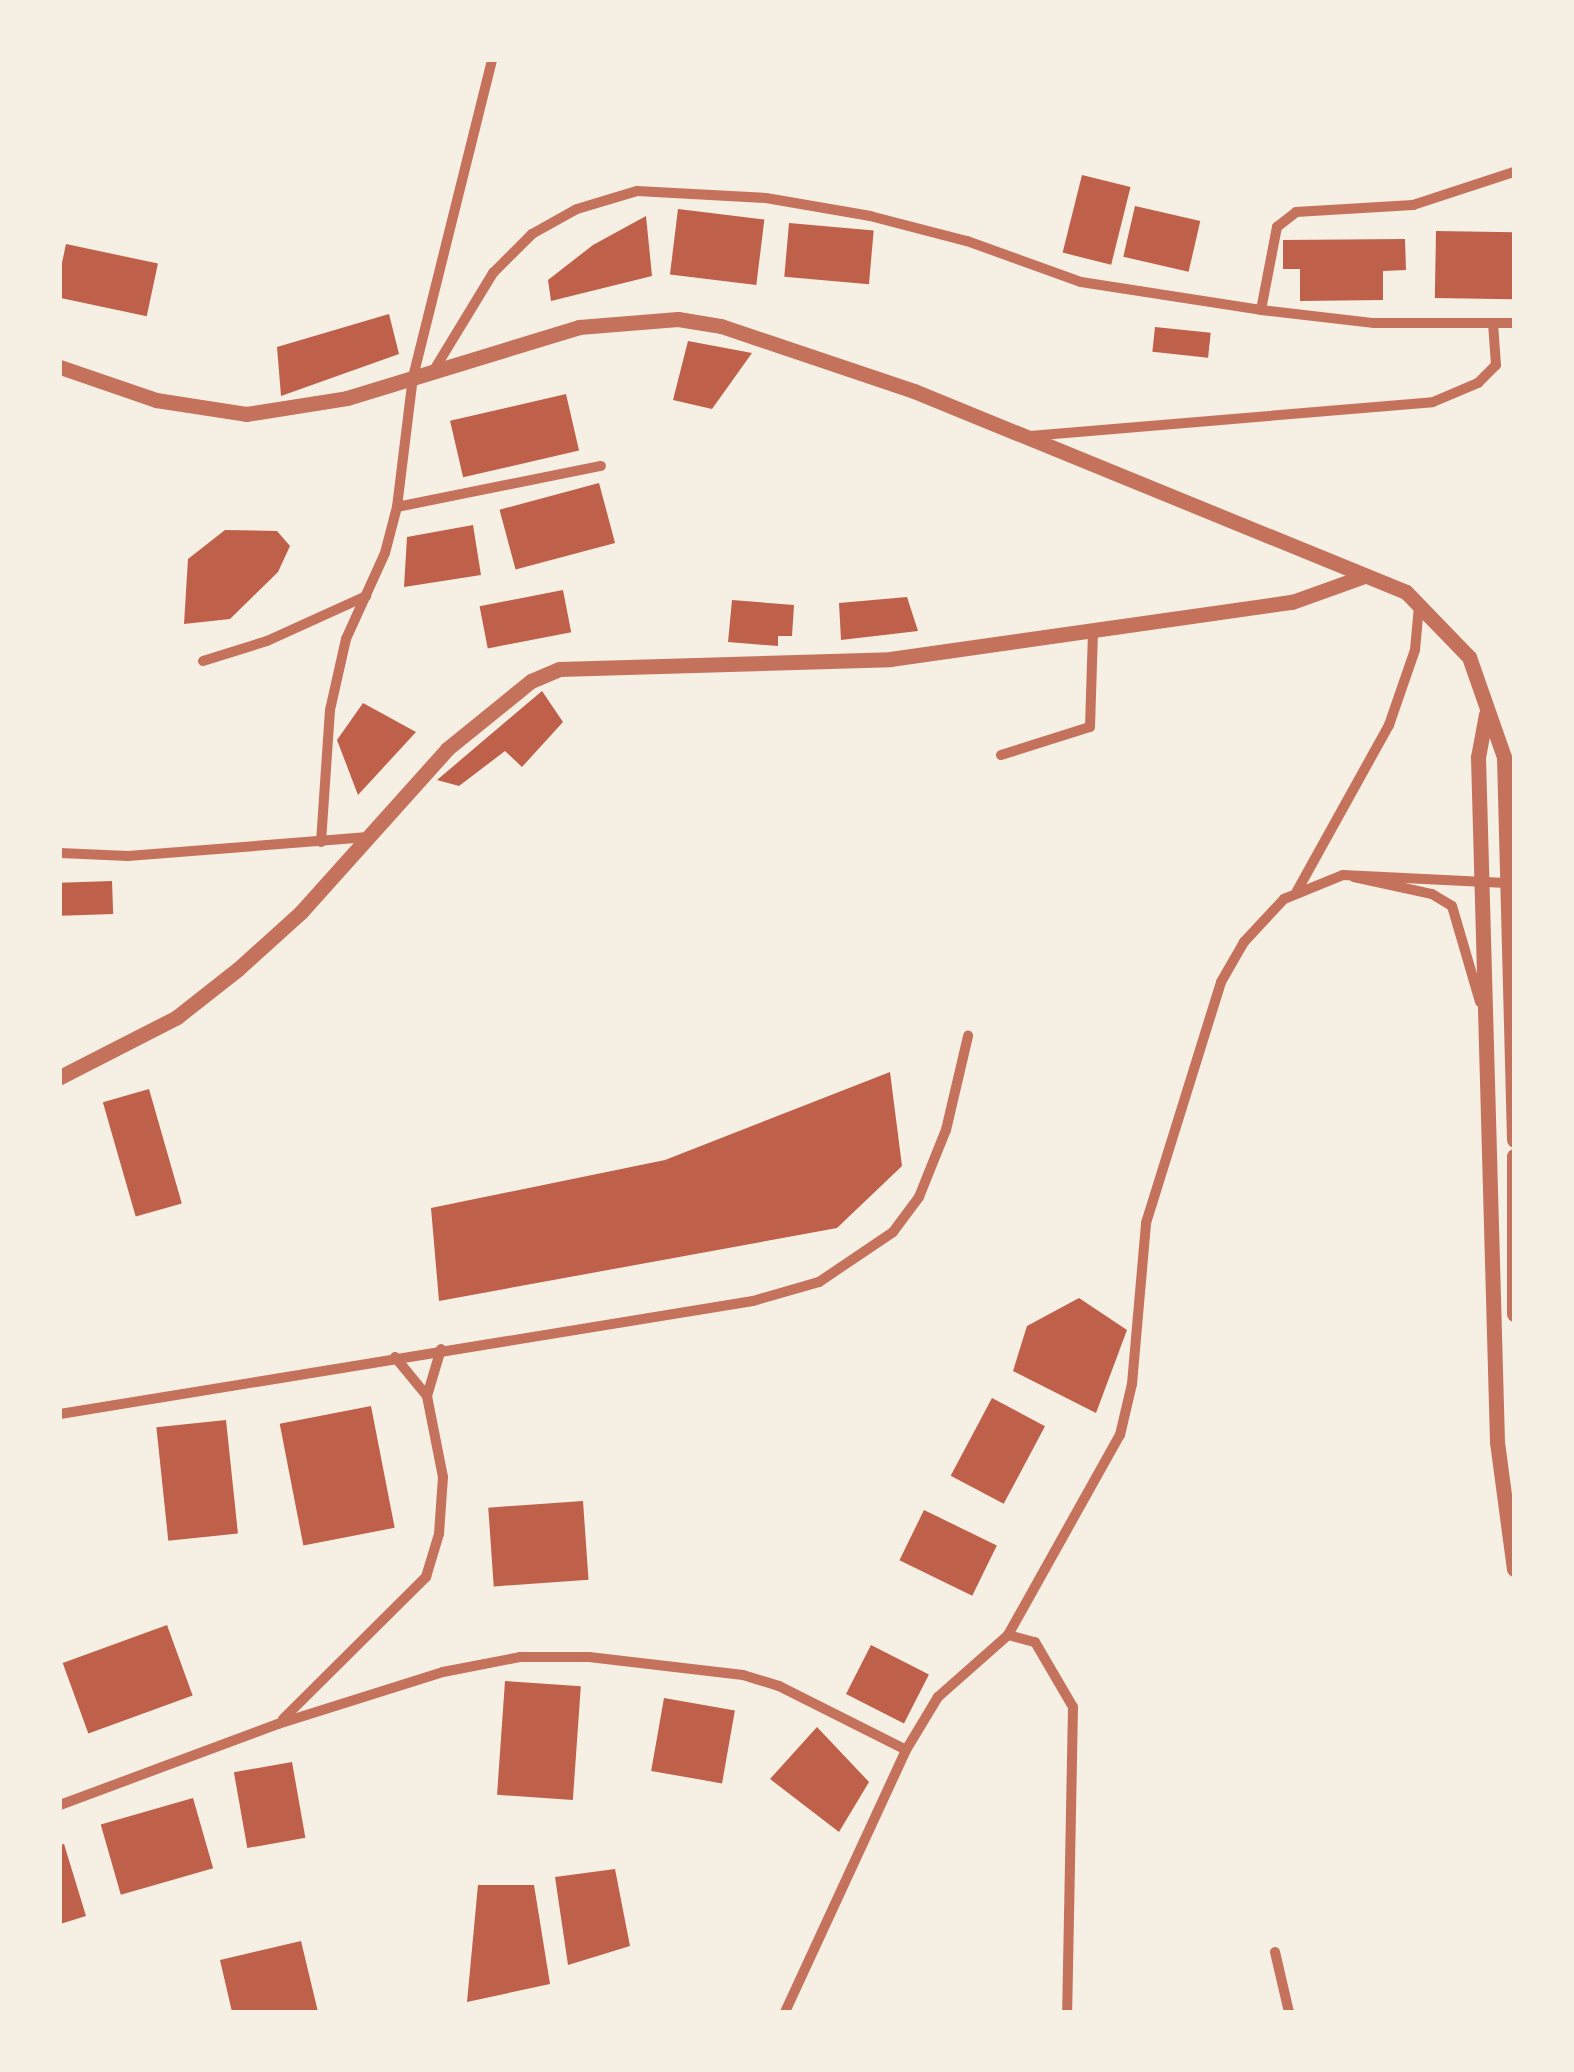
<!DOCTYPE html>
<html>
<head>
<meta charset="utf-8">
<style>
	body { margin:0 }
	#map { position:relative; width:1574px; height:2072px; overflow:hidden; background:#f6efe4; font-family:Montserrat,sans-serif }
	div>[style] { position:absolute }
	.building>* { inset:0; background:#bf614a; transform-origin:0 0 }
	.minor>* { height:10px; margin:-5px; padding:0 5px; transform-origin:5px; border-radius:5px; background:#c5725c }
	.tertiary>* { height:15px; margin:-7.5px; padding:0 7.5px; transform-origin:7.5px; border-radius:7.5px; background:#c5725c }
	span { translate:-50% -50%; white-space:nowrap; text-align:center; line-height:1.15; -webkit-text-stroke:8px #f6efe4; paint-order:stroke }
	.frame { position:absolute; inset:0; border:62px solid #f6efe4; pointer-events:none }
</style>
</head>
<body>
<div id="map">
	<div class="building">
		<i style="left:1082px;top:175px;width:50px;height:80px;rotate:14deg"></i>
		<i style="left:1135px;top:206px;width:67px;height:52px;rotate:13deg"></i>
		<i style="left:678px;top:209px;width:87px;height:66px;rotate:7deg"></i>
		<i style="clip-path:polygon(646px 216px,652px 276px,551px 301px,548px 280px,593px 245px)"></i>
		<i style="left:789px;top:223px;width:85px;height:54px;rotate:5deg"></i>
		<i style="left:1436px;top:231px;width:78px;height:67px;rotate:1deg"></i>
		<i style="clip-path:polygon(1405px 239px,1406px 270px,1383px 271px,1383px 300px,1300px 301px,1300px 269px,1283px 269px,1283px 240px)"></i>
		<i style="left:66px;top:244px;width:94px;height:54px;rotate:12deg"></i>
		<i style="clip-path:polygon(389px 314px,399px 354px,281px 396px,277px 347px)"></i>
		<i style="left:1155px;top:327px;width:56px;height:25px;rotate:6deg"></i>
		<i style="clip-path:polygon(688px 341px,752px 353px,712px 409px,673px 400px)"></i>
		<i style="left:566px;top:394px;width:58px;height:119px;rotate:77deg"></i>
		<i style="left:599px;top:483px;width:62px;height:103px;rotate:75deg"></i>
		<i style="clip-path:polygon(473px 525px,481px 575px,404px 587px,407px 537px)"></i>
		<i style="clip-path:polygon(225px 530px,277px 531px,290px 546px,278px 572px,230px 619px,184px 624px,188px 559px)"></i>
		<i style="left:563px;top:590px;width:43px;height:85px;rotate:79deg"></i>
		<i style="clip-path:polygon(907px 597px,918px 631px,841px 640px,839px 603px)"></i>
		<i style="clip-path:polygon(732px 600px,794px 605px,792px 636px,778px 636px,778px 646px,728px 642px)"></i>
		<i style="clip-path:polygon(542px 691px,563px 722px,522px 767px,505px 751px,459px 786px,437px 780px)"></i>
		<i style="clip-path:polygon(363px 703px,416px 732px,358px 795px,337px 740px)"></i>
		<i style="left:112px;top:881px;width:33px;height:52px;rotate:88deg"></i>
		<i style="clip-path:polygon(890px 1072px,902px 1166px,837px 1228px,439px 1301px,431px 1208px,665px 1160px)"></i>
		<i style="left:149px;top:1089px;width:119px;height:48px;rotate:74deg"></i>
		<i style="clip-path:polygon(1079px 1298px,1127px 1330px,1096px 1413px,1013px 1371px,1027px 1326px)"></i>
		<i style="left:992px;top:1398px;width:60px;height:88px;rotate:28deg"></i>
		<i style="left:371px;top:1406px;width:124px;height:93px;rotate:79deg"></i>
		<i style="left:226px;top:1420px;width:114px;height:70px;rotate:84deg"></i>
		<i style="left:583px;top:1501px;width:79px;height:95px;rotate:86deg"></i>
		<i style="left:924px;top:1510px;width:81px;height:56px;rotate:26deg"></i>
		<i style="left:167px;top:1625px;width:75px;height:111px;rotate:70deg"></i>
		<i style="left:871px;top:1645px;width:65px;height:55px;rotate:27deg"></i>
		<i style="left:505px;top:1681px;width:76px;height:114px;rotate:4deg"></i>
		<i style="left:664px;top:1698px;width:72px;height:74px;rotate:10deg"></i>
		<i style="clip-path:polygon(817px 1727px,869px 1782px,839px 1832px,770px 1779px)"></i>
		<i style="left:292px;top:1762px;width:77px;height:59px;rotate:80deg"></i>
		<i style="left:193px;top:1798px;width:73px;height:96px;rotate:74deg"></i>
		<i style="clip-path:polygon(64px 1844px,86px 1916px,60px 1924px,60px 1845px)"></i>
		<i style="clip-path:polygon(615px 1869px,630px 1946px,568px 1965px,555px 1877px)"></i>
		<i style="clip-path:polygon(478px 1885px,534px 1885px,550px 1984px,467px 2002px)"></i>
		<i style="clip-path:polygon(301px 1941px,318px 2012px,232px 2012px,220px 1960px)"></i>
	</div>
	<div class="minor">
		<i style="left:1261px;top:310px;width:85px;rotate:-79.1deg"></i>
		<i style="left:1277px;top:227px;width:24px;rotate:-38deg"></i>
		<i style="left:1296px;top:212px;width:117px;rotate:-3.4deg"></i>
		<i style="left:1413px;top:205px;width:106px;rotate:-18.1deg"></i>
		<i style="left:434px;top:370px;width:114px;rotate:-58.7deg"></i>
		<i style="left:493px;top:273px;width:55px;rotate:-45deg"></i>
		<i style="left:532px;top:234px;width:51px;rotate:-29.1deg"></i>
		<i style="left:577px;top:209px;width:63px;rotate:-16.7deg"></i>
		<i style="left:637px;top:191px;width:129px;rotate:3.1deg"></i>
		<i style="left:766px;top:198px;width:106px;rotate:9.8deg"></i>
		<i style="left:870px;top:216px;width:100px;rotate:14.5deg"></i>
		<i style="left:967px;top:241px;width:121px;rotate:19.8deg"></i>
		<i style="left:1081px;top:282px;width:182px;rotate:8.8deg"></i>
		<i style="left:1261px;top:310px;width:114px;rotate:6.6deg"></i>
		<i style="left:1374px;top:323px;width:140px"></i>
		<i style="left:1030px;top:436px;width:404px;rotate:-4.8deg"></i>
		<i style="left:1433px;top:402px;width:49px;rotate:-22.9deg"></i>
		<i style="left:1478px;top:383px;width:25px;rotate:-45deg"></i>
		<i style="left:1496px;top:365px;width:42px;rotate:-94.1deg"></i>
		<i style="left:397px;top:507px;width:208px;rotate:-11.4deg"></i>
		<i style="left:203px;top:661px;width:67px;rotate:-17.4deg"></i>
		<i style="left:267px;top:641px;width:109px;rotate:-24.4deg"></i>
		<i style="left:1001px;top:755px;width:93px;rotate:-17.5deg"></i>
		<i style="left:1090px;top:727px;width:93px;rotate:-88.2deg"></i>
		<i style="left:321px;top:842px;width:132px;rotate:-86.1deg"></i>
		<i style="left:330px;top:710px;width:73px;rotate:-77.3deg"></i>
		<i style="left:346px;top:639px;width:94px;rotate:-65.6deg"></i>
		<i style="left:385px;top:553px;width:48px;rotate:-75.4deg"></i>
		<i style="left:397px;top:507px;width:131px;rotate:-83deg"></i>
		<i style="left:413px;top:377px;width:327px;rotate:-76deg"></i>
		<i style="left:60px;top:853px;width:68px;rotate:2.5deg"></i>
		<i style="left:128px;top:856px;width:241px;rotate:-4.5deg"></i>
		<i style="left:1354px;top:877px;width:80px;rotate:12.3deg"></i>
		<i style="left:1432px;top:894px;width:23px;rotate:31deg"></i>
		<i style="left:1452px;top:906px;width:100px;rotate:73.7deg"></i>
		<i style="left:1297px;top:891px;width:190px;rotate:-61deg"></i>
		<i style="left:1389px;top:725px;width:79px;rotate:-70.9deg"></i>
		<i style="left:1415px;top:650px;width:44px;rotate:-84.8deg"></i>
		<i style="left:395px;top:1357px;width:50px;rotate:50.6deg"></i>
		<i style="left:60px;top:1414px;width:702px;rotate:-9.26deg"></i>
		<i style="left:753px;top:1301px;width:69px;rotate:-16.1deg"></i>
		<i style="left:819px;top:1282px;width:89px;rotate:-34deg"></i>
		<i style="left:893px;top:1232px;width:44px;rotate:-53.4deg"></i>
		<i style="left:919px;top:1197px;width:72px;rotate:-68.1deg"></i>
		<i style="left:946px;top:1130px;width:97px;rotate:-76.8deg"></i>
		<i style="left:1008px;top:1635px;width:28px;rotate:15deg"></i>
		<i style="left:1035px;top:1642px;width:75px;rotate:59.7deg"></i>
		<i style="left:1073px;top:1707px;width:305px;rotate:91.1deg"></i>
		<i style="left:283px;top:1719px;width:202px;rotate:-44.8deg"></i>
		<i style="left:426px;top:1577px;width:45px;rotate:-73.2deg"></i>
		<i style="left:439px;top:1534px;width:57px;rotate:-86deg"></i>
		<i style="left:443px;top:1477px;width:83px;rotate:-101.2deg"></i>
		<i style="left:427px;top:1396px;width:49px;rotate:-73.4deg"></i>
		<i style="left:60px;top:1805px;width:233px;rotate:-20.4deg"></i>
		<i style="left:278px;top:1724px;width:173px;rotate:-17.5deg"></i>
		<i style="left:443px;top:1672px;width:78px;rotate:-11deg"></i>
		<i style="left:520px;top:1657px;width:69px"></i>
		<i style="left:589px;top:1657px;width:155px;rotate:6.7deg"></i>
		<i style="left:743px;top:1675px;width:38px;rotate:17deg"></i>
		<i style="left:779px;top:1686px;width:142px;rotate:26.7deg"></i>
		<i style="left:1275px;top:1952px;width:62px;rotate:76.9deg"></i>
		<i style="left:785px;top:2012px;width:289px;rotate:-65.2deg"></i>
		<i style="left:906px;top:1750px;width:62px;rotate:-58.9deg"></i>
		<i style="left:938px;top:1697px;width:94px;rotate:-41.5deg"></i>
		<i style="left:1008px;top:1635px;width:229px;rotate:-60.8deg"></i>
		<i style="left:1120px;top:1435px;width:52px;rotate:-76.8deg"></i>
		<i style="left:1132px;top:1384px;width:162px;rotate:-85deg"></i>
		<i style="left:1146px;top:1223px;width:252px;rotate:-72.7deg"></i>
		<i style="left:1221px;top:982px;width:46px;rotate:-60.1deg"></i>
		<i style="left:1244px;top:942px;width:59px;rotate:-47.1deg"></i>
		<i style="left:1284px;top:899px;width:64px;rotate:-22.1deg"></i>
		<i style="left:1343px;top:875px;width:163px;rotate:2.8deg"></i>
	</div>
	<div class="tertiary">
		<i style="left:60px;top:367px;width:102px;rotate:19deg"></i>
		<i style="left:156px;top:400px;width:91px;rotate:8.8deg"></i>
		<i style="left:246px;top:414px;width:102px;rotate:-9deg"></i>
		<i style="left:347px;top:398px;width:243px;rotate:-17deg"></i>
		<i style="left:579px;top:327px;width:99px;rotate:-4.6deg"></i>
		<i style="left:678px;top:319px;width:44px;rotate:9.2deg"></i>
		<i style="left:721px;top:326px;width:204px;rotate:18.6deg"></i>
		<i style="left:914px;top:391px;width:531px;rotate:22.22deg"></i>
		<i style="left:1406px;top:592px;width:91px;rotate:45.9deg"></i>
		<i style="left:1469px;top:657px;width:106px;rotate:70.7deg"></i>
		<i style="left:1504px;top:757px;width:383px;rotate:88.5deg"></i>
		<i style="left:1486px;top:714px;width:44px;rotate:100.5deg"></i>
		<i style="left:1478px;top:757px;width:685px;rotate:88.41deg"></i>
		<i style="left:1497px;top:1442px;width:128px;rotate:82.4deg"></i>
		<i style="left:60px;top:1077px;width:131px;rotate:-27.1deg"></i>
		<i style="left:177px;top:1017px;width:78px;rotate:-38.2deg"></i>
		<i style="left:238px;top:969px;width:85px;rotate:-42.1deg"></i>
		<i style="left:301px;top:912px;width:219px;rotate:-48.1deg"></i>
		<i style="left:447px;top:749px;width:108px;rotate:-39deg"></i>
		<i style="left:531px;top:681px;width:30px;rotate:-23deg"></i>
		<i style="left:559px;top:669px;width:331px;rotate:-1.7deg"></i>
		<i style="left:890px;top:659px;width:406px;rotate:-8.1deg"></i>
		<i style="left:1292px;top:602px;width:74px;rotate:-19.7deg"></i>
		<i style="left:1514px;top:1156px;width:158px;rotate:90deg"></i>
	</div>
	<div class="frame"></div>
</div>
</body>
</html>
